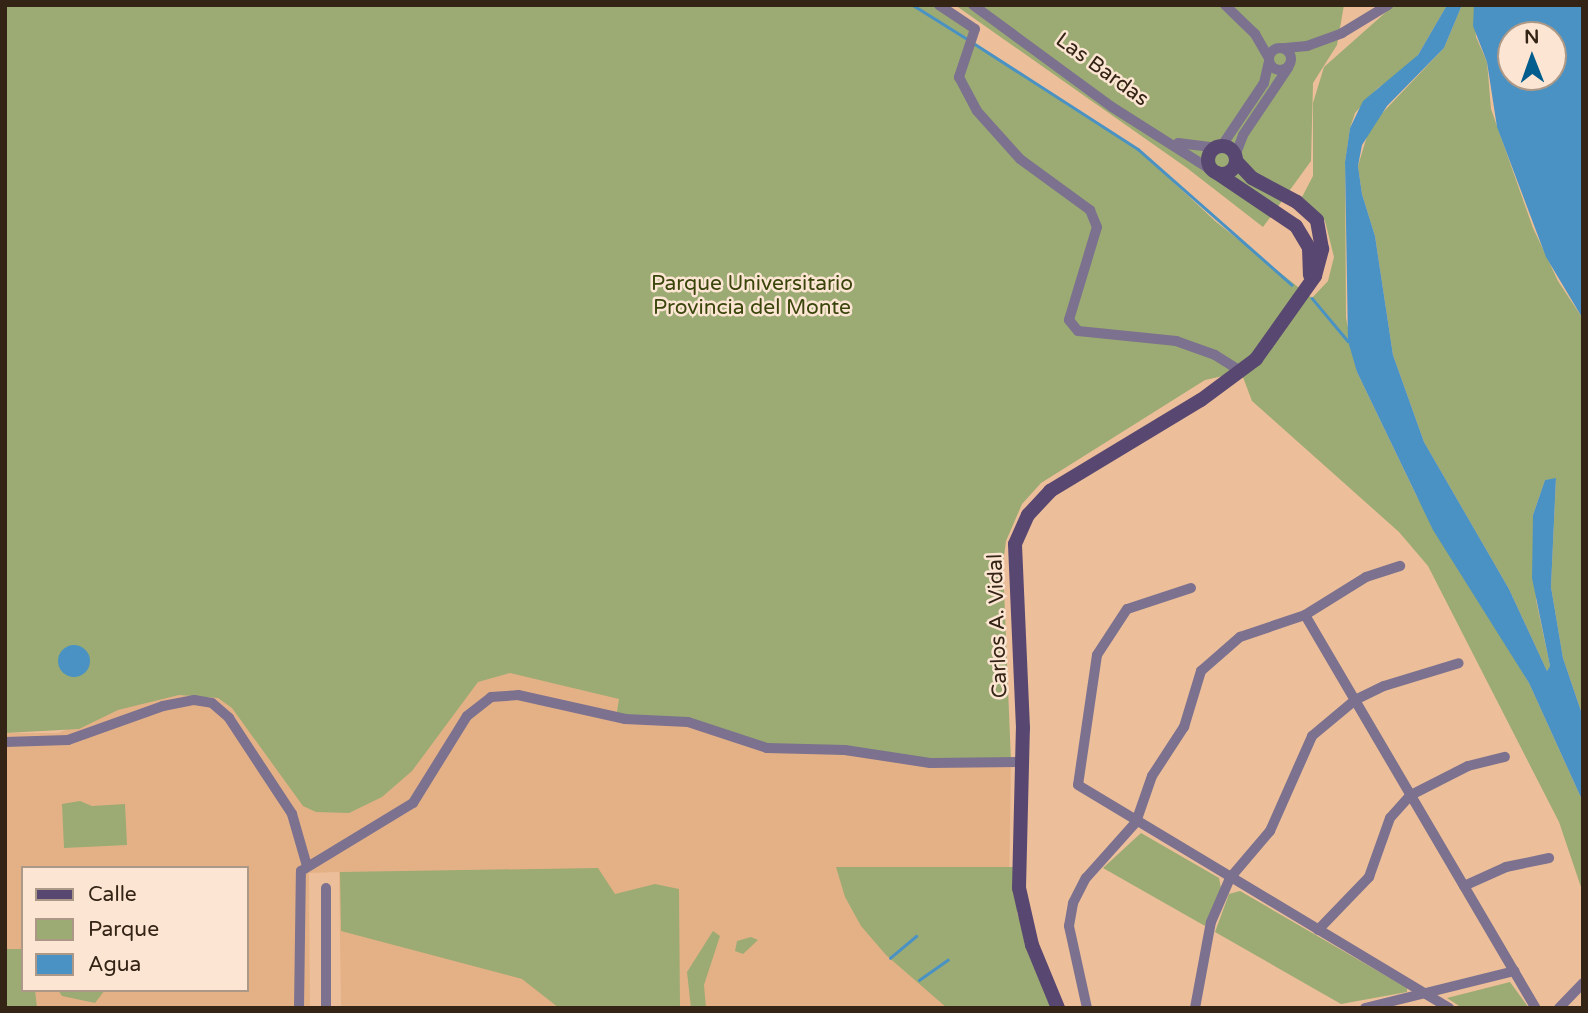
<!DOCTYPE html>
<html>
<head>
<meta charset="utf-8">
<style>
	body { margin:0 }
	#map { position:relative; width:1588px; height:1013px; overflow:hidden; background:#ecbf9a; font-family:"Varela Round",sans-serif }
	div>[style] { position:absolute }
	.built>* { inset:0; background:#e4b187 }
	.green>* { inset:0; background:#9bab73 }
	.water>* { inset:0; background:#4a92c3 }
	.round { border-radius:50% }
	.stream>* { height:2.5px; margin:-1.25px; padding:0 1.25px; transform-origin:1.25px; border-radius:1.25px; background:#4a92c3 }
	.street>* { height:10px; margin:-5px; padding:0 5px; transform-origin:5px; border-radius:5px; background:#7c718f }
	.street>.ring { margin:-5px; padding:0; box-sizing:content-box; background:none; border:10px solid #7c718f; border-radius:50% }
	.secondary>* { height:14px; margin:-7px; padding:0 7px; transform-origin:7px; border-radius:7px; background:#584771 }
	.secondary>.ring { margin:-7px; padding:0; box-sizing:content-box; background:none; border:14px solid #584771; border-radius:50% }
	span { translate:-50% -50%; white-space:nowrap; text-align:center; line-height:1.15; -webkit-text-stroke:5px #fce5d2; paint-order:stroke }
	.street-label { font-size:21px; color:#342415 }
	.park-label { font-size:21px; color:#39450b }
	.frame { position:absolute; inset:0; border:7px solid #342415; pointer-events:none }
	.legend { position:absolute; left:21px; top:866px; width:228px; height:126px; box-sizing:border-box; background:#fce5d2; border:2px solid #ac9886; margin:0; padding:9px 12px; list-style:none; font-size:21px; color:#342415 }
	.legend li { display:flex; align-items:center; gap:14px; height:35px }
	.legend b { width:35px; border:2px solid #ac9886 }
	.north { position:absolute; left:1497px; top:21px; width:70px; height:70px; box-sizing:border-box; background:#fce5d2; border:2px solid #ac9886; border-radius:50%; rotate:359deg; font-size:19px; font-weight:700; line-height:28px; text-align:center; color:#342415 }
	.north::after { content:''; display:block; margin:auto; width:24px; height:32px; background:#005d8e; clip-path:polygon(50% 0,100% 100%,50% 72%,0 100%) }
</style>
</head>
<body>
<div id="map">
	<div class="built">
		<i style="clip-path:polygon(evenodd,147px 633px,623px 685px,616px 717px,1011px 762px,1009px 891px,1018px 1008px,341px 1008px,339px 872px,309px 873px,310px 1008px,5px 1008px,5px 733px,58px 733px,118px 710px,147px 633px,23px 868px,247px 868px,247px 990px,23px 990px,23px 868px)"></i>
	</div>
	<div class="green">
		<i style="clip-path:polygon(5px 5px,939px 5px,970px 25px,971px 41px,1138px 149px,1215px 221px,1312px 298px,1328px 281px,1334px 257px,1325px 221px,1302px 197px,1313px 176px,1313px 103px,1324px 67px,1394px 5px,1447px 5px,1418px 55px,1405px 70px,1378px 88px,1355px 113px,1350px 128px,1345px 162px,1346px 318px,1357px 372px,1417px 497px,1529px 683px,1583px 802px,1583px 893px,1559px 822px,1428px 566px,1399px 532px,1252px 401px,1241px 372px,1205px 380px,1041px 483px,1022px 504px,1006px 541px,1003px 564px,1011px 762px,930px 763px,780px 749px,703px 726px,616px 718px,619px 699px,510px 673px,478px 682px,412px 771px,382px 797px,349px 813px,316px 812px,303px 806px,232px 708px,218px 698px,179px 695px,118px 710px,79px 729px,5px 733px)"></i>
		<i style="clip-path:polygon(955px 5px,1344px 5px,1337px 45px,1313px 83px,1311px 161px,1263px 227px,1187px 168px)"></i>
		<i style="clip-path:polygon(1462px 5px,1474px 5px,1476px 37px,1487px 62px,1491px 109px,1533px 228px,1558px 281px,1583px 319px,1583px 717px,1563px 658px,1551px 587px,1556px 479px,1545px 480px,1533px 515px,1536px 600px,1550px 666px,1547px 671px,1509px 589px,1424px 442px,1393px 355px,1375px 236px,1362px 194px,1358px 166px,1370px 126px,1444px 48px)"></i>
		<i style="clip-path:polygon(80px 801px,92px 806px,125px 804px,127px 845px,64px 848px,62px 804px)"></i>
		<i style="clip-path:polygon(1141px 833px,1219px 878px,1221px 888px,1205px 926px,1103px 868px)"></i>
		<i style="clip-path:polygon(836px 867px,1018px 867px,1017px 913px,1054px 1008px,947px 1008px,886px 955px,861px 926px,845px 897px)"></i>
		<i style="clip-path:polygon(598px 868px,615px 894px,655px 884px,679px 889px,680px 1008px,559px 1008px,522px 979px,341px 931px,340px 872px)"></i>
		<i style="clip-path:polygon(1240px 891px,1407px 988px,1407px 992px,1341px 1004px,1215px 932px,1229px 894px)"></i>
		<i style="clip-path:polygon(713px 931px,720px 936px,704px 985px,706px 1008px,691px 1008px,687px 972px)"></i>
		<i style="clip-path:polygon(751px 937px,758px 940px,743px 954px,735px 951px,737px 941px)"></i>
		<i style="clip-path:polygon(5px 949px,23px 949px,23px 990px,35px 990px,37px 1008px,5px 1008px)"></i>
		<i style="clip-path:polygon(1510px 982px,1529px 1008px,1462px 1008px,1447px 998px)"></i>
		<i style="clip-path:polygon(58px 990px,105px 990px,95px 1003px,62px 996px)"></i>
	</div>
	<div class="water">
		<i style="clip-path:polygon(1447px 5px,1462px 5px,1444px 48px,1387px 106px,1362px 145px,1358px 166px,1362px 194px,1375px 236px,1393px 355px,1424px 442px,1509px 589px,1547px 671px,1550px 666px,1532px 578px,1533px 515px,1545px 480px,1556px 478px,1551px 587px,1563px 658px,1583px 717px,1583px 802px,1529px 683px,1433px 530px,1357px 372px,1348px 341px,1345px 162px,1350px 128px,1363px 101px,1418px 55px)"></i>
		<i style="clip-path:polygon(evenodd,1474px 5px,1583px 5px,1583px 319px,1546px 257px,1497px 127px,1487px 62px,1473px 26px,1474px 5px,1511px 35px,1553px 35px,1553px 77px,1511px 77px,1511px 35px)"></i>
		<i class="round" style="left:58px;top:645px;width:32px;height:32px"></i>
	</div>
	<div class="stream">
		<i style="left:913px;top:5px;width:66px;rotate:32deg"></i>
		<i style="left:975px;top:44px;width:194px;rotate:32.8deg"></i>
		<i style="left:1138px;top:149px;width:205px;rotate:41.4deg"></i>
		<i style="left:1312px;top:298px;width:56px;rotate:50.1deg"></i>
		<i style="left:890px;top:958px;width:34px;rotate:-40deg"></i>
		<i style="left:919px;top:980px;width:35px;rotate:-35deg"></i>
	</div>
	<div class="street">
		<i style="left:939px;top:5px;width:43px;rotate:33.7deg"></i>
		<i style="left:975px;top:29px;width:51px;rotate:108.4deg"></i>
		<i style="left:959px;top:77px;width:38px;rotate:62deg"></i>
		<i style="left:977px;top:111px;width:64px;rotate:48.1deg"></i>
		<i style="left:1020px;top:159px;width:87px;rotate:36.1deg"></i>
		<i style="left:1090px;top:210px;width:18px;rotate:68deg"></i>
		<i style="left:1097px;top:227px;width:97px;rotate:106.8deg"></i>
		<i style="left:1069px;top:320px;width:14px;rotate:51deg"></i>
		<i style="left:1078px;top:331px;width:99px;rotate:5.8deg"></i>
		<i style="left:1176px;top:341px;width:41px;rotate:19.7deg"></i>
		<i style="left:1215px;top:355px;width:31px;rotate:32deg"></i>
		<i style="left:973px;top:5px;width:172px;rotate:36.3deg"></i>
		<i style="left:1112px;top:107px;width:120px;rotate:32.4deg"></i>
		<i style="left:1225px;top:5px;width:42px;rotate:44deg"></i>
		<i style="left:1255px;top:34px;width:28px;rotate:60deg"></i>
		<i class="ring" style="left:1269px;top:48px;width:12px;height:12px"></i>
		<i style="left:1285px;top:48px;width:22px;rotate:-5deg"></i>
		<i style="left:1307px;top:46px;width:37px;rotate:-20deg"></i>
		<i style="left:1342px;top:33px;width:54px;rotate:-31.3deg"></i>
		<i style="left:1178px;top:143px;width:38px;rotate:7deg"></i>
		<i style="left:1221px;top:147px;width:77px;rotate:-56.1deg"></i>
		<i style="left:1264px;top:83px;width:22px;rotate:-77deg"></i>
		<i style="left:1235px;top:156px;width:22px;rotate:-69deg"></i>
		<i style="left:1243px;top:135px;width:81px;rotate:-56.1deg"></i>
		<i style="left:1191px;top:588px;width:67px;rotate:161.8deg"></i>
		<i style="left:1127px;top:609px;width:55px;rotate:123.1deg"></i>
		<i style="left:1097px;top:655px;width:131px;rotate:98.3deg"></i>
		<i style="left:1078px;top:785px;width:433px;rotate:31deg"></i>
		<i style="left:1305px;top:615px;width:456px;rotate:59.6deg"></i>
		<i style="left:5px;top:742px;width:63px;rotate:-1.8deg"></i>
		<i style="left:68px;top:740px;width:101px;rotate:-19.7deg"></i>
		<i style="left:163px;top:706px;width:32px;rotate:-11deg"></i>
		<i style="left:194px;top:700px;width:18px;rotate:9deg"></i>
		<i style="left:212px;top:703px;width:23px;rotate:41deg"></i>
		<i style="left:229px;top:718px;width:115px;rotate:56.7deg"></i>
		<i style="left:292px;top:814px;width:54px;rotate:73.9deg"></i>
		<i style="left:1464px;top:886px;width:46px;rotate:-24.3deg"></i>
		<i style="left:1506px;top:867px;width:44px;rotate:-11.8deg"></i>
		<i style="left:326px;top:888px;width:120px;rotate:90deg"></i>
		<i style="left:1318px;top:930px;width:74px;rotate:-46.1deg"></i>
		<i style="left:1369px;top:877px;width:63px;rotate:-70.4deg"></i>
		<i style="left:1390px;top:818px;width:31px;rotate:-48deg"></i>
		<i style="left:1411px;top:795px;width:64px;rotate:-27deg"></i>
		<i style="left:1468px;top:766px;width:38px;rotate:-14deg"></i>
		<i style="left:299px;top:1008px;width:137px;rotate:-89.2deg"></i>
		<i style="left:301px;top:871px;width:131px;rotate:-31.3deg"></i>
		<i style="left:413px;top:803px;width:102px;rotate:-58.2deg"></i>
		<i style="left:467px;top:716px;width:31px;rotate:-38deg"></i>
		<i style="left:491px;top:697px;width:27px;rotate:-4deg"></i>
		<i style="left:518px;top:695px;width:110px;rotate:12.6deg"></i>
		<i style="left:625px;top:719px;width:63px;rotate:2.7deg"></i>
		<i style="left:688px;top:722px;width:83px;rotate:18.2deg"></i>
		<i style="left:767px;top:748px;width:78px;rotate:1.5deg"></i>
		<i style="left:845px;top:750px;width:86px;rotate:8.7deg"></i>
		<i style="left:930px;top:763px;width:93px;rotate:-0.6deg"></i>
		<i style="left:1087px;top:1008px;width:84px;rotate:-102.4deg"></i>
		<i style="left:1069px;top:926px;width:23px;rotate:-80deg"></i>
		<i style="left:1073px;top:903px;width:28px;rotate:-63deg"></i>
		<i style="left:1086px;top:878px;width:75px;rotate:-48.2deg"></i>
		<i style="left:1136px;top:822px;width:49px;rotate:-70.8deg"></i>
		<i style="left:1152px;top:776px;width:59px;rotate:-56.9deg"></i>
		<i style="left:1184px;top:727px;width:59px;rotate:-73.1deg"></i>
		<i style="left:1201px;top:671px;width:52px;rotate:-41.1deg"></i>
		<i style="left:1240px;top:637px;width:69px;rotate:-18.7deg"></i>
		<i style="left:1305px;top:615px;width:72px;rotate:-31.9deg"></i>
		<i style="left:1366px;top:577px;width:36px;rotate:-18deg"></i>
		<i style="left:1195px;top:1008px;width:87px;rotate:-79.5deg"></i>
		<i style="left:1211px;top:922px;width:48px;rotate:-66.6deg"></i>
		<i style="left:1230px;top:878px;width:62px;rotate:-49.6deg"></i>
		<i style="left:1270px;top:831px;width:104px;rotate:-66.1deg"></i>
		<i style="left:1312px;top:736px;width:56px;rotate:-39.9deg"></i>
		<i style="left:1355px;top:700px;width:32px;rotate:-26deg"></i>
		<i style="left:1384px;top:686px;width:78px;rotate:-17deg"></i>
		<i style="left:1365px;top:1008px;width:154px;rotate:-13.9deg"></i>
		<i style="left:1559px;top:1008px;width:35px;rotate:-46deg"></i>
	</div>
	<div class="secondary">
		<i class="ring" style="left:1208px;top:146px;width:14px;height:14px"></i>
		<i style="left:1217px;top:173px;width:95px;rotate:33.9deg"></i>
		<i style="left:1296px;top:226px;width:26px;rotate:59deg"></i>
		<i style="left:1309px;top:248px;width:27px;rotate:88deg"></i>
		<i style="left:1058px;top:1008px;width:68px;rotate:-112.4deg"></i>
		<i style="left:1032px;top:945px;width:58px;rotate:-102.8deg"></i>
		<i style="left:1019px;top:888px;width:160px;rotate:-88.6deg"></i>
		<i style="left:1023px;top:728px;width:184px;rotate:-92.5deg"></i>
		<i style="left:1015px;top:544px;width:32px;rotate:-66deg"></i>
		<i style="left:1028px;top:515px;width:33px;rotate:-47deg"></i>
		<i style="left:1050px;top:491px;width:176px;rotate:-31.1deg"></i>
		<i style="left:1201px;top:400px;width:69px;rotate:-36.7deg"></i>
		<i style="left:1256px;top:359px;width:102px;rotate:-54.6deg"></i>
		<i style="left:1315px;top:276px;width:28px;rotate:-75deg"></i>
		<i style="left:1322px;top:249px;width:29px;rotate:-100deg"></i>
		<i style="left:1317px;top:220px;width:27px;rotate:-138deg"></i>
		<i style="left:1297px;top:202px;width:51px;rotate:-151.9deg"></i>
		<i style="left:1252px;top:178px;width:23px;rotate:-133deg"></i>
	</div>
	<div class="street-label">
		<span style="left:1102px;top:70px;rotate:36deg">Las Bardas</span>
		<span style="left:998px;top:626px;rotate:-92deg">Carlos A. Vidal</span>
	</div>
	<div class="park-label">
		<span style="left:752px;top:296px">Parque Universitario<br>Provincia del Monte</span>
	</div>
	<div class="frame"></div>
	<ul class="legend">
	<li><b style="height:9px;background:#584771"></b>Calle</li>
	<li><b style="height:19px;background:#9bab73"></b>Parque</li>
	<li><b style="height:19px;background:#4a92c3"></b>Agua</li>
	</ul>
	<div class="north">N</div>
</div>
</body>
</html>
